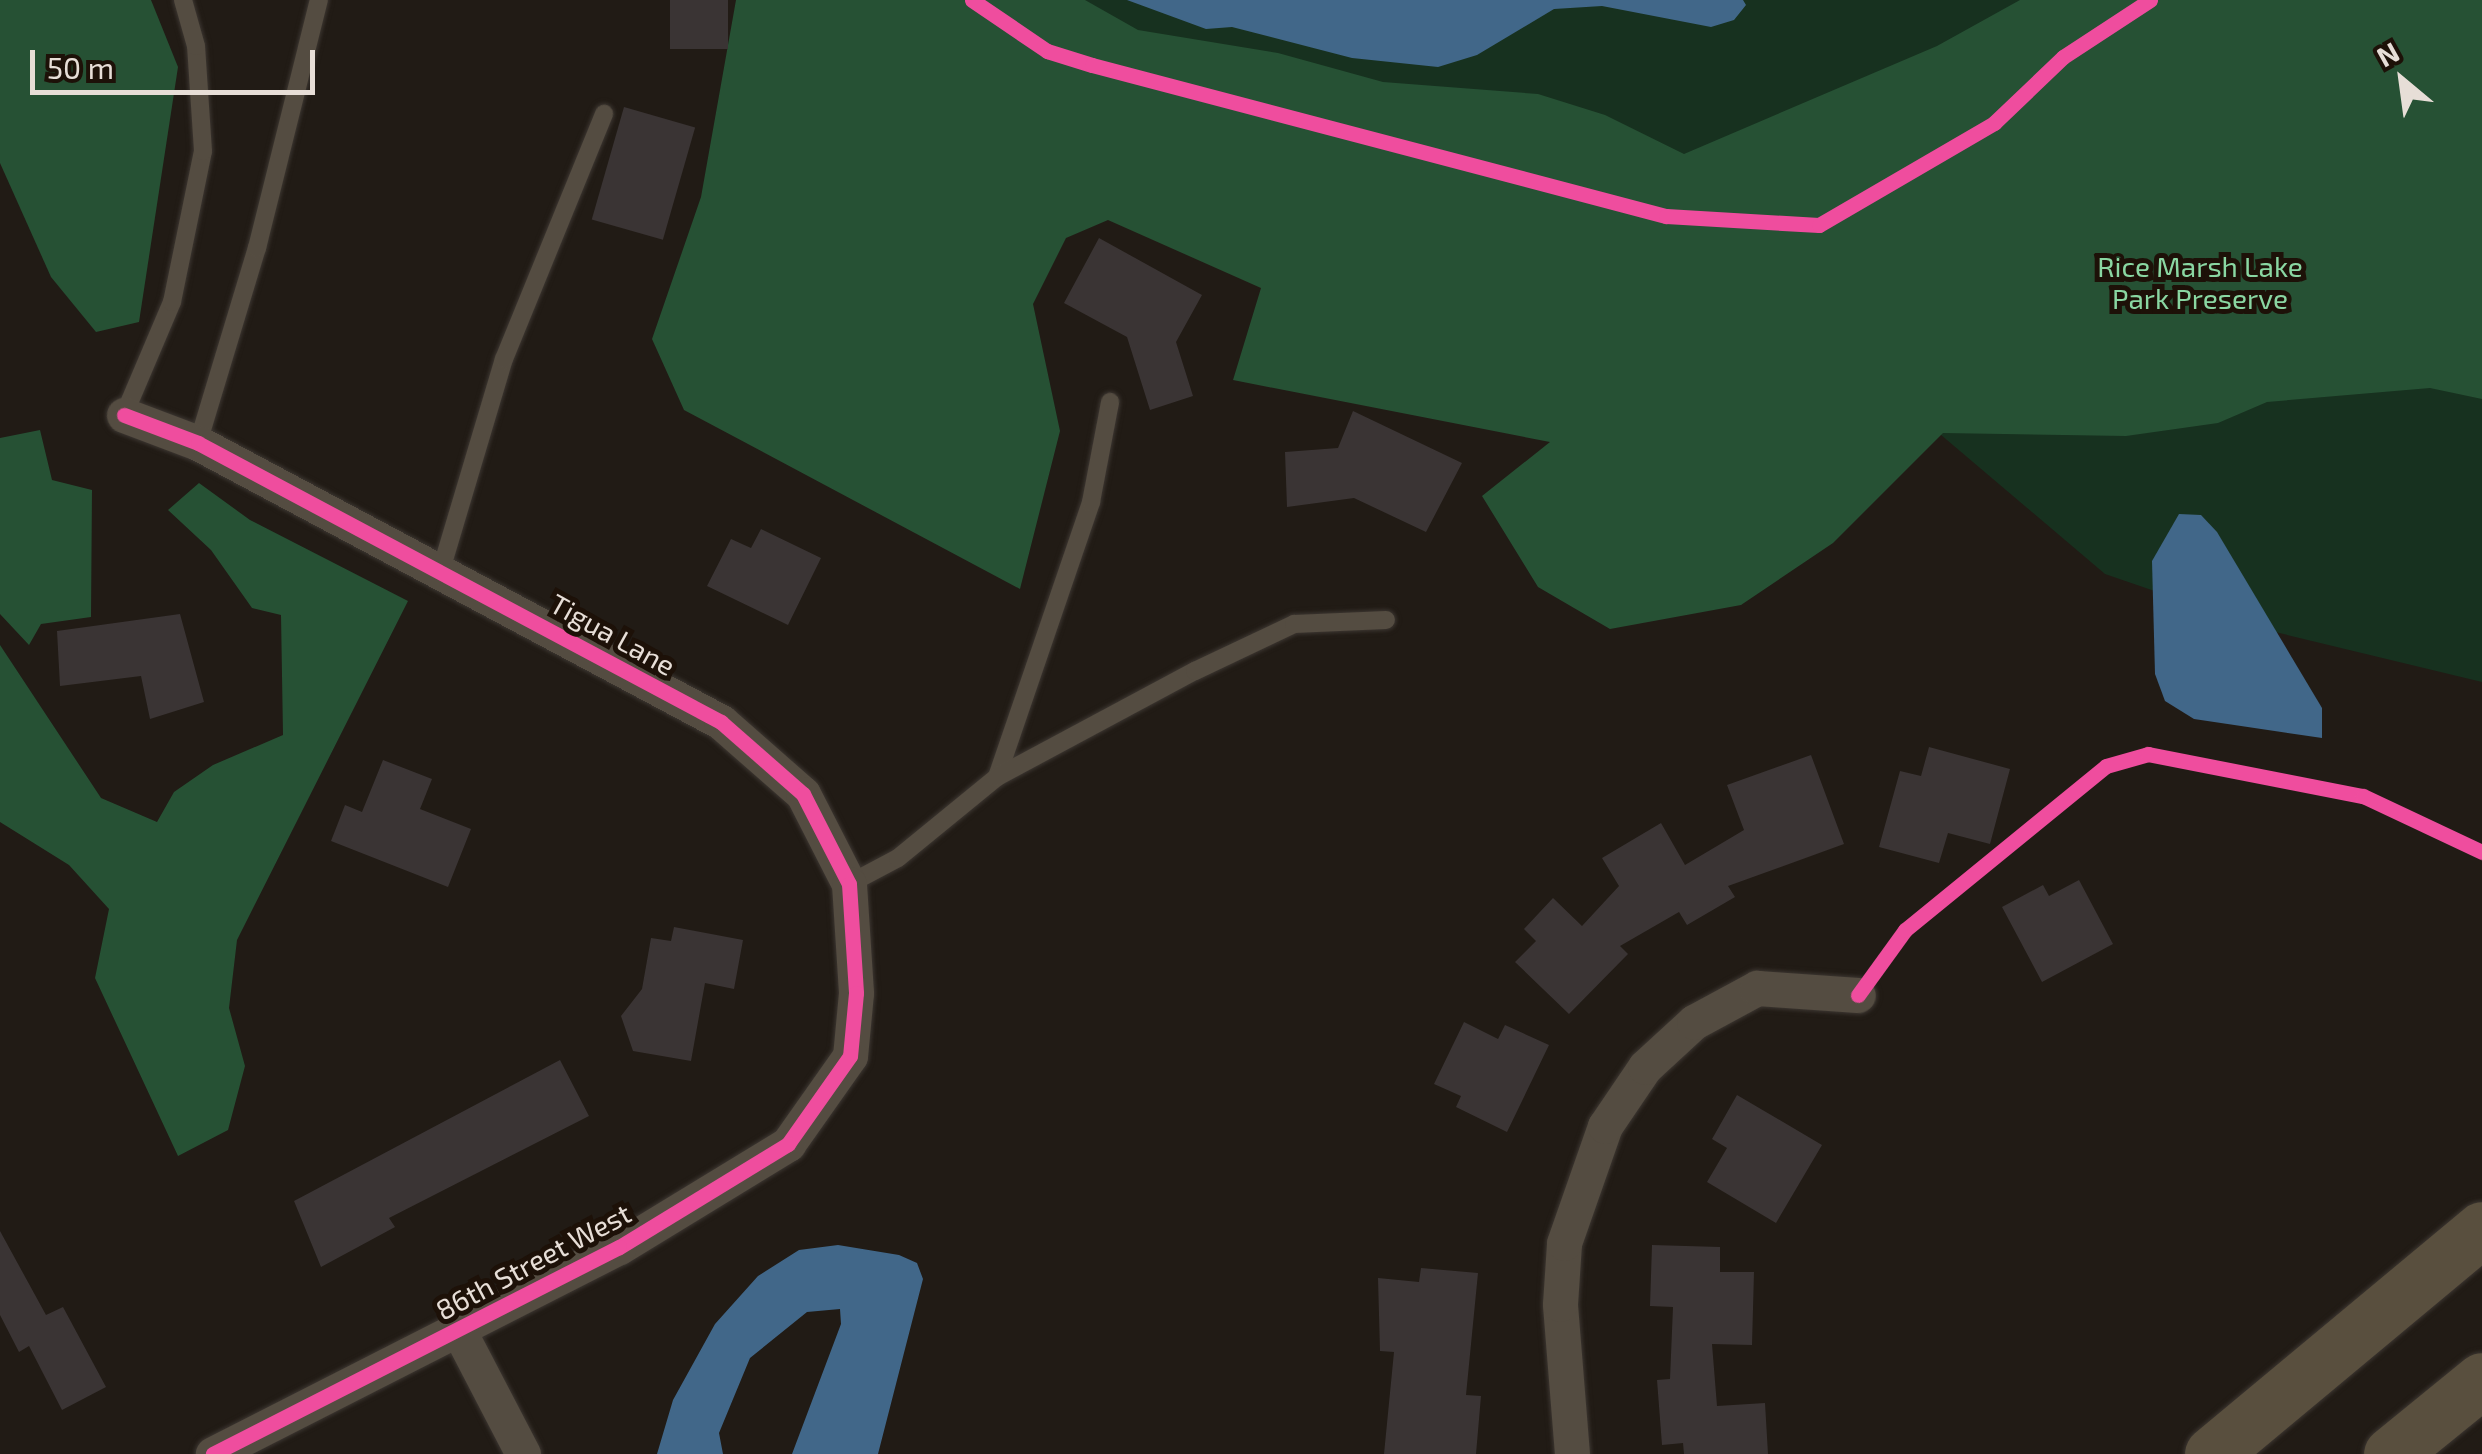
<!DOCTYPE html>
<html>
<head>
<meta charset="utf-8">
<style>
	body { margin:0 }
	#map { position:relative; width:2482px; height:1454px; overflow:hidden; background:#211b15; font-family:"Exo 2",sans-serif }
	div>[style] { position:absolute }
	.green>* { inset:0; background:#17311f }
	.forest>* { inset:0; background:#265134 }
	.water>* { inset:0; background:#416789 }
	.building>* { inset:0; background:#3a3434; transform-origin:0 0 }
	.roads { filter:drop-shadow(0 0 2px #3c3631) drop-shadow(0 0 2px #3c3631) }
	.lane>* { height:18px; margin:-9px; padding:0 9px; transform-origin:9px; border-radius:9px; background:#544c41 }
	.street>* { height:35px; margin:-17.5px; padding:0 17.5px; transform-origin:17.5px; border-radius:17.5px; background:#544c41 }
	.highway>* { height:55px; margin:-27.5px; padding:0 27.5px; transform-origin:27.5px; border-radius:27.5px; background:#594f3e }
	.cycleway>* { height:15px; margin:-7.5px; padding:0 7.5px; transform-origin:7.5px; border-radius:7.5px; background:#ef4d9e }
	span { translate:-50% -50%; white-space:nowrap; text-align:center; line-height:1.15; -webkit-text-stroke:10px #1d1108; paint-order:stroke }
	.park-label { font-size:28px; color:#8ad7a2 }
	.street-label { font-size:28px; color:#e7ded7 }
	.north { position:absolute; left:2352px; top:30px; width:100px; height:100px; -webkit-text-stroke:8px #1d1108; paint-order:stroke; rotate:331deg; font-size:28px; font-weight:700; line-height:40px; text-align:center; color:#e7ded7 }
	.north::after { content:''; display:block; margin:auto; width:35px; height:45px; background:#e7ded7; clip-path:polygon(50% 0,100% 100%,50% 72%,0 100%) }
	.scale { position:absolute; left:30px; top:50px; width:285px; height:45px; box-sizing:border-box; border:5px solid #e7ded7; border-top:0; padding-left:12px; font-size:30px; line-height:35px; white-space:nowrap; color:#e7ded7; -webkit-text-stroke:8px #1d1108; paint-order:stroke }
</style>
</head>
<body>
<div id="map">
	<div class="green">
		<i style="clip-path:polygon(895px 0,2482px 0,2482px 682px,2271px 631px,2105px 574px,1842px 351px)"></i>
	</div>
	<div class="forest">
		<i style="clip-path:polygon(0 0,151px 0,178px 67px,139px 322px,96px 332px,51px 277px,0 163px)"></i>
		<i style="clip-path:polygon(736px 0,1085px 0,1138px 30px,1278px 53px,1383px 82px,1538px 94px,1605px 115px,1684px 154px,1937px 46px,2020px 0,2482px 0,2482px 399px,2430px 388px,2267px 402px,2218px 423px,2126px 436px,1943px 433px,1833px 543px,1741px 605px,1610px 629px,1538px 587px,1482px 496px,1550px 442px,1233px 380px,1261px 288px,1108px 220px,1066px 238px,1033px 304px,1060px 431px,1020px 589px,684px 410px,652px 339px,701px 197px)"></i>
		<i style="clip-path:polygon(40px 430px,52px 480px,92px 490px,91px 617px,41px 624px,29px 645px,0 614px,0 438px)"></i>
		<i style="clip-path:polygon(199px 483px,250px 520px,408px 601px,237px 940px,229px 1008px,245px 1066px,228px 1130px,178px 1156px,95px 978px,109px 909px,69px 865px,0 822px,0 645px,101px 798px,157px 822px,174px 792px,213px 765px,283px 735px,281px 615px,252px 608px,211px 550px,168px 510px)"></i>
	</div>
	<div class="water">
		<i style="clip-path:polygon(1127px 0,1743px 0,1746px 5px,1734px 20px,1711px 27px,1602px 6px,1554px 9px,1477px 55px,1438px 67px,1352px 58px,1232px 27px,1206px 29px)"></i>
		<i style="clip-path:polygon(2179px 514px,2201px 515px,2217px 532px,2322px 708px,2322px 738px,2194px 719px,2165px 701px,2155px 674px,2152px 561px)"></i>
		<i style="clip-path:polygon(838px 1245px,899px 1255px,917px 1263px,923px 1279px,878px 1454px,792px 1454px,841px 1324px,840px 1309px,807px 1312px,750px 1358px,719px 1433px,723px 1454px,657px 1454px,673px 1400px,715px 1324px,758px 1276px,799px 1250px)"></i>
	</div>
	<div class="building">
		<i style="left:670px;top:0;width:58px;height:49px"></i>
		<i style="left:624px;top:107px;width:74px;height:117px;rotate:16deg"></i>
		<i style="clip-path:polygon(1099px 238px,1202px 295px,1176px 342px,1193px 396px,1150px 410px,1127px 337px,1064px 303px)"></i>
		<i style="clip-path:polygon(1353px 411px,1462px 463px,1426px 532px,1354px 498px,1287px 507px,1285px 452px,1338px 448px)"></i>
		<i style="clip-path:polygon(761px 529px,821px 558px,788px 625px,707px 586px,731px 539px,751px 548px)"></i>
		<i style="clip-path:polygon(180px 614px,204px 702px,150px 719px,141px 676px,60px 686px,57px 631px)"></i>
		<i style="clip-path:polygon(1929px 747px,2010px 769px,1990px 844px,1948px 833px,1939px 863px,1879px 847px,1900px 771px,1921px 776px)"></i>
		<i style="clip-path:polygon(1811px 755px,1844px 844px,1728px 886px,1735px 897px,1687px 925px,1679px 912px,1620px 946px,1628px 954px,1569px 1014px,1515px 962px,1536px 941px,1524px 929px,1553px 898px,1582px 926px,1619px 886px,1602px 858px,1661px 823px,1685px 865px,1744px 830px,1727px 785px)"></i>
		<i style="clip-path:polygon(383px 760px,432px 779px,420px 809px,471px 829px,448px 887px,331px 841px,345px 805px,362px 812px)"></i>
		<i style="clip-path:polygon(2079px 880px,2113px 944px,2042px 982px,2002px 907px,2043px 885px,2049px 896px)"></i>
		<i style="clip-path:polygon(674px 927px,743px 940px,734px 989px,705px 983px,691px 1061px,633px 1051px,621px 1016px,642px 989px,651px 938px,671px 941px)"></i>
		<i style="clip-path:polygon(1464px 1022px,1498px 1039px,1505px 1025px,1549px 1045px,1507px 1132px,1456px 1107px,1461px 1096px,1434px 1084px)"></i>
		<i style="clip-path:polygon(560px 1060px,589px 1116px,389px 1218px,395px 1227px,321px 1267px,294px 1201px)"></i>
		<i style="clip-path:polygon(1737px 1095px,1822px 1145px,1776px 1223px,1707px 1182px,1727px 1148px,1712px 1139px)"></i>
		<i style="clip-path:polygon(0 1231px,46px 1315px,63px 1307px,106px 1387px,62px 1410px,29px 1346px,19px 1352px,0 1315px)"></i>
		<i style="clip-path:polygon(1652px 1245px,1720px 1247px,1720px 1272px,1754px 1272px,1752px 1345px,1712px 1344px,1717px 1406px,1765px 1403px,1768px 1454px,1684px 1454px,1683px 1443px,1662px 1445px,1657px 1380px,1670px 1379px,1673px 1307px,1650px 1306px)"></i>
		<i style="clip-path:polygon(1421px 1268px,1478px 1273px,1466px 1395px,1481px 1396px,1476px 1454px,1384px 1454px,1394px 1352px,1380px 1351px,1378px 1278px,1419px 1282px)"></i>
	</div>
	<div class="roads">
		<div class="lane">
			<i style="left:124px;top:415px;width:123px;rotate:-67deg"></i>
			<i style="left:172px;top:302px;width:154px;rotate:-78.4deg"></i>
			<i style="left:203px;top:151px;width:105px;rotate:-93.8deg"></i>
			<i style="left:196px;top:46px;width:48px;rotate:-105.8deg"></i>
			<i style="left:198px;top:443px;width:204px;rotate:-73.2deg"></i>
			<i style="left:257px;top:248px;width:256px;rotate:-76deg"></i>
			<i style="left:441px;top:570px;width:220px;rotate:-73.4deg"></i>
			<i style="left:504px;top:359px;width:265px;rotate:-67.8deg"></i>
			<i style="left:997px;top:777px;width:291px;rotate:-71.1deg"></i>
			<i style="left:1091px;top:502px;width:102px;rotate:-79.2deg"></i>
			<i style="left:849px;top:884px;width:55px;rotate:-28deg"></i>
			<i style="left:898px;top:858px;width:128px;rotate:-39.3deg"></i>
			<i style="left:997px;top:777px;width:225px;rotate:-28.2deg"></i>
			<i style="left:1195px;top:671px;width:110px;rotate:-25.4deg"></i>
			<i style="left:1294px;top:624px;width:92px;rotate:-2.5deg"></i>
		</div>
		<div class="street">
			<i style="left:124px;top:415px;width:79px;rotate:20.7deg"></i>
			<i style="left:198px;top:443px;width:593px;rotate:28.08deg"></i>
			<i style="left:721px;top:722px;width:109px;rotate:41.3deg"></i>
			<i style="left:803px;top:794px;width:101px;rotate:62.9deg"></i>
			<i style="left:849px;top:884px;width:109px;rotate:86.3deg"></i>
			<i style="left:856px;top:993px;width:63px;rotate:95.4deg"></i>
			<i style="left:850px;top:1056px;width:108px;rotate:125.2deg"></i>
			<i style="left:788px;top:1144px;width:198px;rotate:148.6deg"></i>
			<i style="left:619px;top:1247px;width:456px;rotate:153deg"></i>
			<i style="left:458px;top:1329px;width:141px;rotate:62.5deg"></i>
			<i style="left:1572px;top:1454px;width:150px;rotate:-94.6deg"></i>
			<i style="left:1560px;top:1304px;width:61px;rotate:-86.2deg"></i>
			<i style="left:1564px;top:1243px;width:124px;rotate:-70.7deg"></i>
			<i style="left:1605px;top:1126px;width:71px;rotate:-55.9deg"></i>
			<i style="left:1645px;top:1067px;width:67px;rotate:-42.6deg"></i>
			<i style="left:1694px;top:1022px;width:72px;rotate:-28.4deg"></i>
			<i style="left:1757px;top:988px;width:101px;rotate:4deg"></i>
		</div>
		<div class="highway">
			<i style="left:2212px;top:1454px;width:351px;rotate:-39.8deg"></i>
			<i style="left:2391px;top:1454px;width:117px;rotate:-39.1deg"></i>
		</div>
	</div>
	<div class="cycleway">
		<i style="left:972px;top:0;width:91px;rotate:34.2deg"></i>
		<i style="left:1047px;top:51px;width:47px;rotate:17.3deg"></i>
		<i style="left:1092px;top:65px;width:594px;rotate:14.74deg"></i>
		<i style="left:1666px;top:216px;width:153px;rotate:3.4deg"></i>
		<i style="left:1819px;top:225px;width:203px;rotate:-30.2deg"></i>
		<i style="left:1994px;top:123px;width:95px;rotate:-43.7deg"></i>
		<i style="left:2063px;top:57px;width:104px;rotate:-33.2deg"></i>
		<i style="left:124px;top:415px;width:79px;rotate:20.7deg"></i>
		<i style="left:198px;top:443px;width:593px;rotate:28.08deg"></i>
		<i style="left:721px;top:722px;width:109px;rotate:41.3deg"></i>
		<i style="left:803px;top:794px;width:101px;rotate:62.9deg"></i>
		<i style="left:849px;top:884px;width:109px;rotate:86.3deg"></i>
		<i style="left:856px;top:993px;width:63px;rotate:95.4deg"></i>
		<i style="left:850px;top:1056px;width:108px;rotate:125.2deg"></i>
		<i style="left:788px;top:1144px;width:198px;rotate:148.6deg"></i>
		<i style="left:619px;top:1247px;width:456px;rotate:153deg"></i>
		<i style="left:1858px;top:995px;width:80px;rotate:-54.1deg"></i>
		<i style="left:1905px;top:930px;width:259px;rotate:-39.2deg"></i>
		<i style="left:2106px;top:766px;width:44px;rotate:-15.9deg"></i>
		<i style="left:2148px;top:754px;width:219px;rotate:11.1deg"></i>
		<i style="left:2363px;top:796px;width:132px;rotate:25.2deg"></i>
	</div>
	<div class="park-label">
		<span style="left:2200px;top:282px">Rice Marsh Lake<br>Park Preserve</span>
	</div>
	<div class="street-label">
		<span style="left:613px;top:634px;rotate:29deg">Tigua Lane</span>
		<span style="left:533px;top:1261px;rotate:-28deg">86th Street West</span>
	</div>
	<div class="north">N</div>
	<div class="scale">50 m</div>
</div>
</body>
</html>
